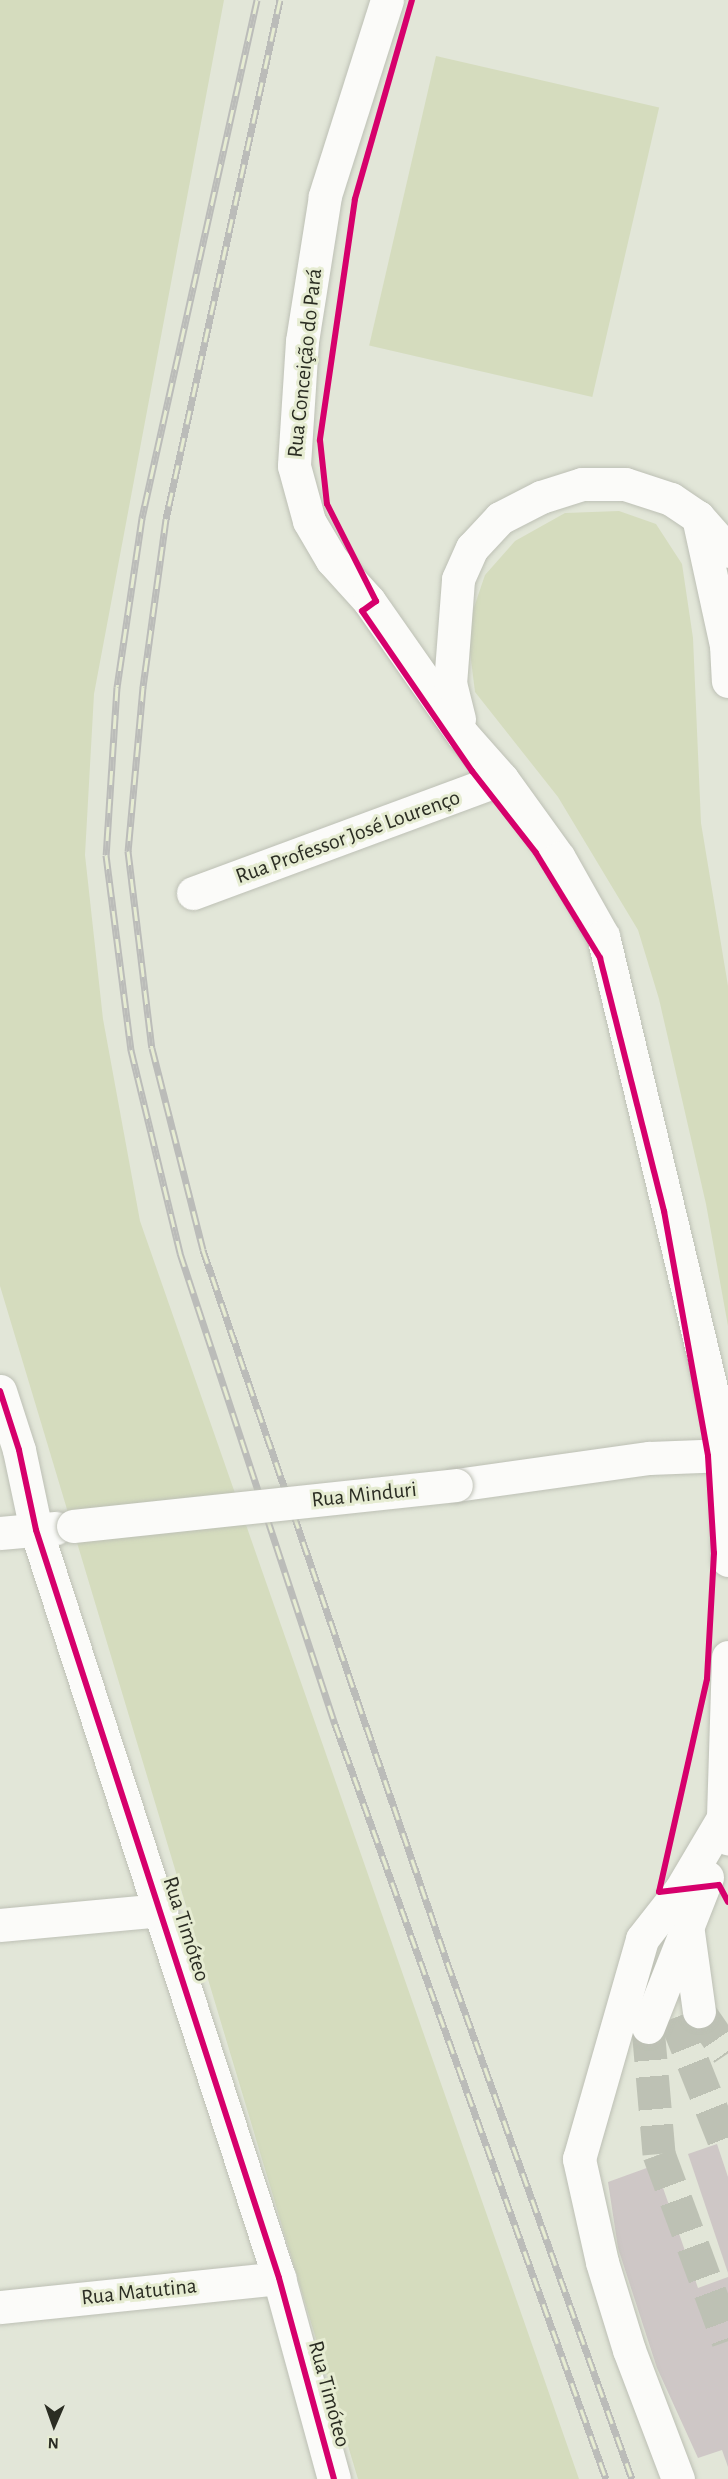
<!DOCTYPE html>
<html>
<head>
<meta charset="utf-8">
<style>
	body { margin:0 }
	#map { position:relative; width:728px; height:2479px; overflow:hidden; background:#e2e6d8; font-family:"Alegreya Sans",sans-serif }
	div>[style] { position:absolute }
	.green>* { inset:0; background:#d5dcbe; transform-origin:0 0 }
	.building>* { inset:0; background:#cec7c6 }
	.minor-tunnel>* { height:33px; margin-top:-16.5px; transform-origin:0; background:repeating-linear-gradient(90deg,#bdc1b4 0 33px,transparent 0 49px) }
	.roads { filter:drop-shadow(0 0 2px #bdc0b5) drop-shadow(0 0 2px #bdc0b5) }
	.minor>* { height:33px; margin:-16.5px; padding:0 16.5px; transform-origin:16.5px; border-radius:16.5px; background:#fbfbf9 }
	.major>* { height:33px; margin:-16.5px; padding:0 16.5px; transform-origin:16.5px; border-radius:16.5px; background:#fbfbf9 }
	.rail>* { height:7px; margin-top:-3.5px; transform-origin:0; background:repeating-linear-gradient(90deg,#e6ecd2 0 14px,#bbbcb9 0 28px); box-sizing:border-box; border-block:2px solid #bbbcb9 }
	.bridges { filter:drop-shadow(0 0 2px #bdc0b5) drop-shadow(0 0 2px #bdc0b5) }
	.minor-bridge>* { height:33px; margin:-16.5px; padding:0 16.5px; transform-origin:16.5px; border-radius:16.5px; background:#fbfbf9 }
	.cycleway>* { height:6px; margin:-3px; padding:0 3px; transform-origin:3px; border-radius:3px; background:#d6006c }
	span { translate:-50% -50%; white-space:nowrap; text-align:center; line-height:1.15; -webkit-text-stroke:6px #e6ecd2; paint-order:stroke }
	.street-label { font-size:22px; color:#2b2d23 }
	.north { position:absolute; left:24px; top:2395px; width:60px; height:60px; -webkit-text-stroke:4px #e6ecd2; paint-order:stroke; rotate:182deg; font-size:16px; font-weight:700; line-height:24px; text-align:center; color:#2b2d23 }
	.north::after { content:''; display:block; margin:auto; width:21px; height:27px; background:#2b2d23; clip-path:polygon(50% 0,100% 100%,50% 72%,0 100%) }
</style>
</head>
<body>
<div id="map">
	<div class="green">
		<i style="clip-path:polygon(0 0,224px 0,94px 694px,85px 855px,103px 1019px,140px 1221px,579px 2479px,358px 2479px,0 1286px)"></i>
		<i style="left:436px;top:56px;width:229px;height:297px;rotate:13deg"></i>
		<i style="clip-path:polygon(619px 511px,656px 524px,682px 564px,693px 638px,701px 823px,728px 986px,728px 1326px,706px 1204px,659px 999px,638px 930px,558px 797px,475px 692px,467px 628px,485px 575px,515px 541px,565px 513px)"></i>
	</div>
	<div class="building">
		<i style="clip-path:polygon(717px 2144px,728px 2177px,728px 2273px,688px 2154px)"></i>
		<i style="clip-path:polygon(655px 2165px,698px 2288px,728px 2277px,728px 2467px,722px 2450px,698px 2458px,657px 2368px,618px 2248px,608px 2182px)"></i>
	</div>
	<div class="minor-tunnel">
		<i style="left:699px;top:2011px;width:51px;rotate:55.4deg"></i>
		<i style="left:675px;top:2017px;width:143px;rotate:68.3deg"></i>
		<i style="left:648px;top:2027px;width:127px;rotate:85deg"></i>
		<i style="left:659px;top:2154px;width:199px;rotate:69.7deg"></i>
	</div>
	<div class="roads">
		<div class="minor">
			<i style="left:698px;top:517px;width:131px;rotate:77.7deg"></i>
			<i style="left:726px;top:645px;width:36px;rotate:87deg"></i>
			<i style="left:193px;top:893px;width:329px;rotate:-20.3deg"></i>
			<i style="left:0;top:1391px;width:62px;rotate:72.1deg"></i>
			<i style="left:19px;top:1450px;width:82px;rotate:78deg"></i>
			<i style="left:36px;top:1530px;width:786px;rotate:72deg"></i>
			<i style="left:279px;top:2278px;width:208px;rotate:74.7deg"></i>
			<i style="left:456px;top:1485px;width:195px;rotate:-8deg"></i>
			<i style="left:649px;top:1458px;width:78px;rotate:-2.2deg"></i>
			<i style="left:0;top:1533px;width:56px;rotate:-5.1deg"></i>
			<i style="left:0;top:1925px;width:162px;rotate:-5.3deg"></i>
			<i style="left:687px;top:1925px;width:87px;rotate:82.1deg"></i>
			<i style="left:648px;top:2027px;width:161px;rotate:-68.5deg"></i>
			<i style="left:0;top:2307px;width:281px;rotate:-5.9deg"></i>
			<i style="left:678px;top:2479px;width:138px;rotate:-110.8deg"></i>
			<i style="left:629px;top:2350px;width:92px;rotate:-107.1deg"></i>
			<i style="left:602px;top:2262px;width:106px;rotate:-102.6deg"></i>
			<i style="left:579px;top:2159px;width:229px;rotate:-74deg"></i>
			<i style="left:642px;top:1939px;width:63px;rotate:-52deg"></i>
			<i style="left:681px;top:1889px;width:82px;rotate:-59.4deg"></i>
		</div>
		<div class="major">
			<i style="left:387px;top:0;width:206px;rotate:107.6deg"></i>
			<i style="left:325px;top:196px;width:147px;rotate:99deg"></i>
			<i style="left:302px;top:341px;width:125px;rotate:93.7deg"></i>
			<i style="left:294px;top:466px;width:57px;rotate:74.7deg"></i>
			<i style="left:309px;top:521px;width:45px;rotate:59.5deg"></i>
			<i style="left:332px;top:560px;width:55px;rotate:47.9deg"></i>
			<i style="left:369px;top:601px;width:164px;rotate:55deg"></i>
			<i style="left:463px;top:735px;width:59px;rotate:48.4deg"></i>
			<i style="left:502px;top:779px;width:97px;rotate:54.2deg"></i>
			<i style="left:559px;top:858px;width:90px;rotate:60.6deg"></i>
			<i style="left:603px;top:936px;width:534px;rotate:76.56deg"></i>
			<i style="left:727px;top:1455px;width:105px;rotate:89.5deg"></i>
			<i style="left:459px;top:719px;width:36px;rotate:-104deg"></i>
			<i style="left:450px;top:684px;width:105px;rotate:-85.6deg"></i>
			<i style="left:458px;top:579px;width:34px;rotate:-66deg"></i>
			<i style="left:472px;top:548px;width:41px;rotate:-47deg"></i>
			<i style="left:500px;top:518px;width:46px;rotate:-27.1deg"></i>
			<i style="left:541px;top:497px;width:43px;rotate:-17.6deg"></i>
			<i style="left:582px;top:484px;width:43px"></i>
			<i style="left:625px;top:484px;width:48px;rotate:18.1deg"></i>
			<i style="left:671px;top:499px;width:32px;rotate:34deg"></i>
			<i style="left:698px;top:517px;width:45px;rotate:48.6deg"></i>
			<i style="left:728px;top:1657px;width:161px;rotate:91.8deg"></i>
			<i style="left:723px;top:1818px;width:21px;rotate:76deg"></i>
		</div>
	</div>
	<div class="rail">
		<i style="left:257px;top:0;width:531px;rotate:102.52deg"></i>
		<i style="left:142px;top:518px;width:171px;rotate:98.4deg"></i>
		<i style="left:117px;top:687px;width:168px;rotate:93.7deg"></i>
		<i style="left:106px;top:855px;width:197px;rotate:82.7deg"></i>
		<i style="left:131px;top:1050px;width:209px;rotate:76.4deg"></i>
		<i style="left:180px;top:1253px;width:496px;rotate:71.8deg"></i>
		<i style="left:335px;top:1724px;width:802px;rotate:70.25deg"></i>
		<i style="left:280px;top:0;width:531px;rotate:102.39deg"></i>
		<i style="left:166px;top:519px;width:170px;rotate:97.8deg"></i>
		<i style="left:143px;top:687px;width:165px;rotate:95.2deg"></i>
		<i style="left:128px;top:851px;width:198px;rotate:83.1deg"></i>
		<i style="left:152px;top:1048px;width:208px;rotate:75.8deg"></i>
		<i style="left:203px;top:1250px;width:753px;rotate:71.08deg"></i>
		<i style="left:447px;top:1962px;width:549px;rotate:70.31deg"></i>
	</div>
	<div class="bridges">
		<div class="minor-bridge">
			<i style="left:73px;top:1526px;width:385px;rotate:-6.1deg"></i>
		</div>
	</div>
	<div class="cycleway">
		<i style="left:412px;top:0;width:207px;rotate:106deg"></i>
		<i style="left:355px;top:199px;width:244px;rotate:98.3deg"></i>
		<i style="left:320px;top:440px;width:64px;rotate:83.8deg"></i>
		<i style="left:327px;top:504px;width:109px;rotate:63.2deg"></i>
		<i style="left:376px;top:601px;width:17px;rotate:144deg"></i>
		<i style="left:362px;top:611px;width:194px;rotate:55.5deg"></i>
		<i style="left:472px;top:771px;width:104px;rotate:52deg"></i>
		<i style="left:536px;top:853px;width:123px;rotate:58.6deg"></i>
		<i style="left:600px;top:958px;width:261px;rotate:75.8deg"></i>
		<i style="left:664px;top:1211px;width:249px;rotate:79.8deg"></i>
		<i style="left:708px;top:1456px;width:97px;rotate:86.5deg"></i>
		<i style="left:714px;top:1553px;width:126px;rotate:93.2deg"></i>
		<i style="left:707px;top:1679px;width:218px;rotate:102.7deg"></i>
		<i style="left:659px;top:1892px;width:60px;rotate:-6.7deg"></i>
		<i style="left:719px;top:1885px;width:19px;rotate:62deg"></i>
		<i style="left:0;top:1391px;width:62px;rotate:72.1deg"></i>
		<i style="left:19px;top:1450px;width:82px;rotate:78deg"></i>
		<i style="left:36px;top:1530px;width:786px;rotate:72deg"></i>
		<i style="left:279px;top:2278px;width:208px;rotate:74.7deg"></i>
	</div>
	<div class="street-label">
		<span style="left:305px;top:363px;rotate:-84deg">Rua Conceição do Pará</span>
		<span style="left:348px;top:837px;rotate:-20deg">Rua Professor José Lourenço</span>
		<span style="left:364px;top:1495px;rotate:-6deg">Rua Minduri</span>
		<span style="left:186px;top:1929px;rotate:72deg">Rua Timóteo</span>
		<span style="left:139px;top:2292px;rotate:-6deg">Rua Matutina</span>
		<span style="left:329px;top:2394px;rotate:75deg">Rua Timóteo</span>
	</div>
	<div class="north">N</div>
</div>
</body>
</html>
